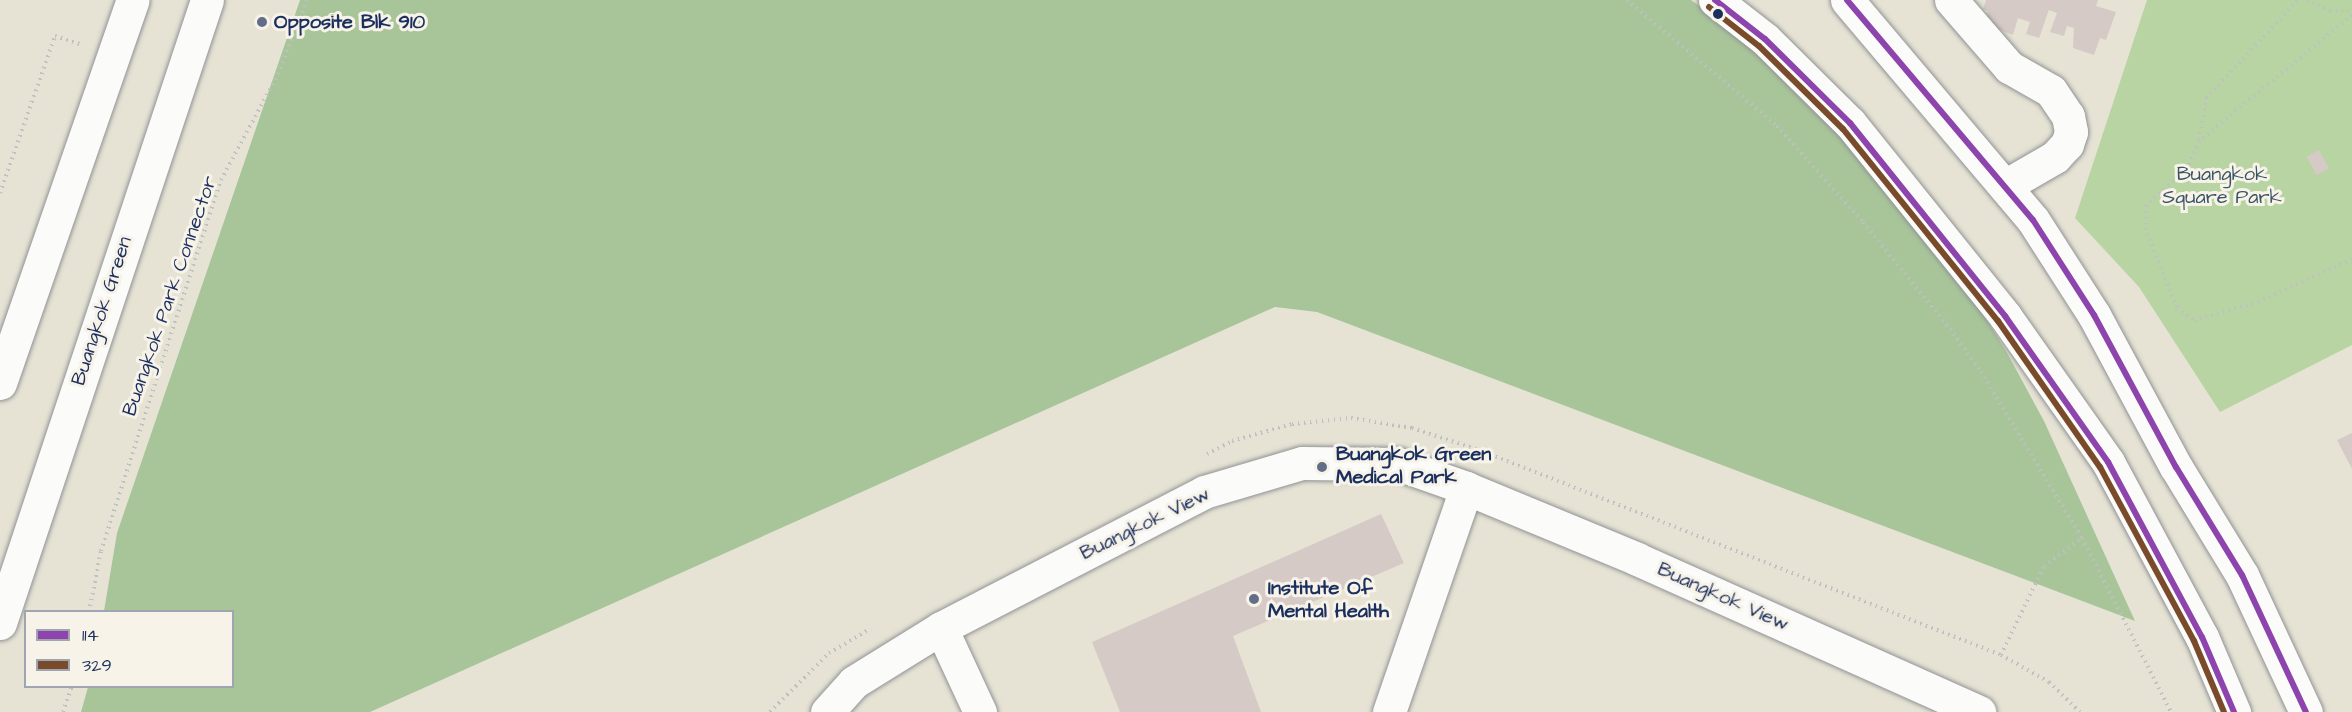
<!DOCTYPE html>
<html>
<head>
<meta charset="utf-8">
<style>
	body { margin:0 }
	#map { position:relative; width:2352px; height:712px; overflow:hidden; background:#e6e3d5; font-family:"Architects Daughter",sans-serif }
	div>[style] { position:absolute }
	.green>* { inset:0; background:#b8d4a2 }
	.forest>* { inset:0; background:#a8c59a }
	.building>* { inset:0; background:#d6cac7; transform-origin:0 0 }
	.path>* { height:4px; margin-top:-2px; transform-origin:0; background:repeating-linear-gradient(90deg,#bfc0c2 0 1.5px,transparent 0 6px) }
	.roads { filter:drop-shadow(0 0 2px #919394) drop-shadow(0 0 2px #919394) }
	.minor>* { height:33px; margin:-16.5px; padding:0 16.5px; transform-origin:16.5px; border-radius:16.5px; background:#fbfbf9 }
	.major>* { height:33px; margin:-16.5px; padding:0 16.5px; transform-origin:16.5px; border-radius:16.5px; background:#fbfbf9 }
	.bus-1>* { height:6px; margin:-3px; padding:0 3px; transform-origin:3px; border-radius:3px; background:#8e44ad }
	.bus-2>* { height:6px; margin:-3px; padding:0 3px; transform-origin:3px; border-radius:3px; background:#7a4b2a }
	.dots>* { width:16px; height:16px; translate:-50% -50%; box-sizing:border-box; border:3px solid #f7f3e8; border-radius:50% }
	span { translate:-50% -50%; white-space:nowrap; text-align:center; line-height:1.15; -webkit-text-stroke:6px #f7f3e8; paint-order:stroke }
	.poi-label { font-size:20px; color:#1b2f5e; font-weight:700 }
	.left { translate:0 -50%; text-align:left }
	.park-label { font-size:20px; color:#395565 }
	.street-label { font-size:20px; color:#1b2f5e }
	.legend { position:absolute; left:24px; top:610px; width:210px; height:78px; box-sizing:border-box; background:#f7f3e8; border:2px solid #9fa5b1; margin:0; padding:8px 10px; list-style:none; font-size:18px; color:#1b2f5e }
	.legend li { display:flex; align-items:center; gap:12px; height:30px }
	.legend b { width:30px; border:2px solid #9fa5b1 }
</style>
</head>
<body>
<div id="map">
	<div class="green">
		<i style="clip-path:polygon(2147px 0,2352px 0,2352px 345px,2220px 412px,2139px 287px,2075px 218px)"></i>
	</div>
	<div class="forest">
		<i style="clip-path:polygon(300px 0,1691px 0,1759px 47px,1937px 240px,2006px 351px,2044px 421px,2135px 621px,1317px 312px,1275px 307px,370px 712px,81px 712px,88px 687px,232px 686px,232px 612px,104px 611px,117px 533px)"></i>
	</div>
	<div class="building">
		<i style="clip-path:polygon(1986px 0,2098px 0,2096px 6px,2116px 12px,2106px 40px,2100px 38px,2094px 55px,2073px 48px,2074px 28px,2067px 26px,2064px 36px,2050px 32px,2057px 13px,2049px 10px,2039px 38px,2026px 34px,2030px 22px,2018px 18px,2013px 35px,1984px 24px,1988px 11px,1983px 9px)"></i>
		<i style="left:2319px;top:150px;width:21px;height:14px;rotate:62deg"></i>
		<i style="clip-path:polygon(2352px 433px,2352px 469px,2337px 440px)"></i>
		<i style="clip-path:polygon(1381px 514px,1404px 563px,1233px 636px,1261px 712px,1120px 712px,1092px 642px)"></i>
	</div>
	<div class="path">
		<i style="left:1627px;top:0;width:196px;rotate:40deg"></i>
		<i style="left:1777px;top:126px;width:129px;rotate:48.1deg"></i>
		<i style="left:1863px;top:222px;width:138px;rotate:50.9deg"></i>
		<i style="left:1950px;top:329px;width:53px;rotate:54.2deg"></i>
		<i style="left:1981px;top:372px;width:194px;rotate:58.7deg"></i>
		<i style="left:2082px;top:538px;width:195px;rotate:62.9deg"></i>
		<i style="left:2307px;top:0;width:25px;rotate:26deg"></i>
		<i style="left:2330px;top:11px;width:22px"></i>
		<i style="left:2352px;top:15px;width:198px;rotate:140.5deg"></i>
		<i style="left:2199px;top:141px;width:30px;rotate:113deg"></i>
		<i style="left:2187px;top:169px;width:55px;rotate:138.7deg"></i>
		<i style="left:2146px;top:205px;width:23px;rotate:92deg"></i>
		<i style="left:2145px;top:228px;width:86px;rotate:68.2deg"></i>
		<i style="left:2177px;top:308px;width:21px;rotate:35deg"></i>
		<i style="left:2194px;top:320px;width:66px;rotate:-15.7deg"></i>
		<i style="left:2258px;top:302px;width:103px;rotate:-24.6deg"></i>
		<i style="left:2199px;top:140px;width:43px;rotate:-80.5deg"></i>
		<i style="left:2206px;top:98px;width:134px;rotate:-46.8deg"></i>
		<i style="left:0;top:193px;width:166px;rotate:-70.7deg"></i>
		<i style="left:55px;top:36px;width:28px;rotate:18deg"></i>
		<i style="left:1207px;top:454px;width:28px;rotate:-27deg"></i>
		<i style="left:1232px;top:441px;width:62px;rotate:-15.8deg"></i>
		<i style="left:1292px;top:424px;width:59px;rotate:-5.8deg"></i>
		<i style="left:1351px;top:418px;width:62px;rotate:9.3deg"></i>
		<i style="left:1412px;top:428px;width:71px;rotate:18.2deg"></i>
		<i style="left:1479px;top:450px;width:561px;rotate:21.44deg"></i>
		<i style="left:2001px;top:655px;width:55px;rotate:29.4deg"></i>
		<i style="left:2049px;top:682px;width:43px;rotate:44.1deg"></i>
		<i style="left:89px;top:612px;width:62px;rotate:-78.9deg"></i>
		<i style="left:101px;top:551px;width:390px;rotate:-72.1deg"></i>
		<i style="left:221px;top:180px;width:120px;rotate:-61.7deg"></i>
		<i style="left:278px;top:74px;width:79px;rotate:-68.6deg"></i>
		<i style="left:2001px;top:655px;width:99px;rotate:-64.2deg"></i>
		<i style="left:2044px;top:566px;width:47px;rotate:-36.4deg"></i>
		<i style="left:63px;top:712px;width:28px;rotate:-71deg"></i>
		<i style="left:770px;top:712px;width:83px;rotate:-45deg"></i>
		<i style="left:829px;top:653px;width:48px;rotate:-30.3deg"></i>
	</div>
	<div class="roads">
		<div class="minor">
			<i style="left:1715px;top:0;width:63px;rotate:38deg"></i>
			<i style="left:1765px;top:39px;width:120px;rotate:44.7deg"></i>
			<i style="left:1850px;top:123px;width:248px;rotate:51.2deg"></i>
			<i style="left:2005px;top:316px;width:179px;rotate:54.8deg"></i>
			<i style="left:2108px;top:462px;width:199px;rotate:61.8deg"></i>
			<i style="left:2202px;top:637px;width:82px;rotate:66.9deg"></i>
			<i style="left:1847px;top:0;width:288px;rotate:49.8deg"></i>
			<i style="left:2033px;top:220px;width:113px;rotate:57.3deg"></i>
			<i style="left:2094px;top:315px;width:173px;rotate:61.7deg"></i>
			<i style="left:2176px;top:467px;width:127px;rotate:58.6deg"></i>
			<i style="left:2242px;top:575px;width:151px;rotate:65deg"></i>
			<i style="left:1951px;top:0;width:89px;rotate:49.1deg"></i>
			<i style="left:2009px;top:67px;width:48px;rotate:29.7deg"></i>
			<i style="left:2051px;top:91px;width:30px;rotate:56deg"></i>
			<i style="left:2068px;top:116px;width:16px;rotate:79deg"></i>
			<i style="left:2071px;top:132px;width:13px;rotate:108deg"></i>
			<i style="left:2067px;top:144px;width:18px;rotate:133deg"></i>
			<i style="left:2055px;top:157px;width:58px;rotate:149.9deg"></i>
			<i style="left:941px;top:628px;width:93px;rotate:65.1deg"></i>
			<i style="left:827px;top:712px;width:40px;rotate:-48deg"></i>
			<i style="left:854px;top:682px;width:102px;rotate:-31.8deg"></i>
			<i style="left:941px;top:628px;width:296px;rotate:-27.3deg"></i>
			<i style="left:1204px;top:492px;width:102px;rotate:-16.5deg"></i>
			<i style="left:1302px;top:463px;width:96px;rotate:0.6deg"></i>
			<i style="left:1398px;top:464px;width:72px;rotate:19.4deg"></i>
			<i style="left:1466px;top:488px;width:185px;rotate:22.5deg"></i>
			<i style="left:1637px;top:559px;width:375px;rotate:24.1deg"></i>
			<i style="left:1389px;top:712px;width:237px;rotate:-71deg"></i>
		</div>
		<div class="major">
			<i style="left:0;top:383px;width:405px;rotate:-70.9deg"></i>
			<i style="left:0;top:623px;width:656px;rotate:-71.62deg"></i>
		</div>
	</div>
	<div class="bus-1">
		<i style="left:1715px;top:0;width:63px;rotate:38deg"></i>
		<i style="left:1765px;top:39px;width:120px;rotate:44.7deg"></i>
		<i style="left:1850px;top:123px;width:248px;rotate:51.2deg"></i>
		<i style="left:2005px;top:316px;width:179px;rotate:54.8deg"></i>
		<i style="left:2108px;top:462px;width:199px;rotate:61.8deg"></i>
		<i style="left:2202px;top:637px;width:82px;rotate:66.9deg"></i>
		<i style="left:1847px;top:0;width:288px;rotate:49.8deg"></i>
		<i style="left:2033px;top:220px;width:113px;rotate:57.3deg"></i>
		<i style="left:2094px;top:315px;width:173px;rotate:61.7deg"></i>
		<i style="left:2176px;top:467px;width:127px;rotate:58.6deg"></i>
		<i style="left:2242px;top:575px;width:151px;rotate:65deg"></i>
	</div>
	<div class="bus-2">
		<i style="left:1709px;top:7px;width:63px;rotate:38deg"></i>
		<i style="left:1759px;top:46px;width:118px;rotate:44.7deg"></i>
		<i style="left:1843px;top:129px;width:247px;rotate:51.1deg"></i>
		<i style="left:1998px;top:321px;width:178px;rotate:55.1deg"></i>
		<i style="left:2100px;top:467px;width:198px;rotate:61.6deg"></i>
		<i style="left:2194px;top:641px;width:77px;rotate:67.1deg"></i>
	</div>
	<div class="dots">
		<i style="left:1718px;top:14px;background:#1b2f5e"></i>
		<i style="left:262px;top:22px;background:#626e88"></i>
		<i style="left:1322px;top:467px;background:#626e88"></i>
		<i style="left:1254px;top:599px;background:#626e88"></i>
	</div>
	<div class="poi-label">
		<span class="left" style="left:274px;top:22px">Opposite Blk 910</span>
		<span class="left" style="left:1336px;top:466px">Buangkok Green<br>Medical Park</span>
		<span class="left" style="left:1268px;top:600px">Institute Of<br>Mental Health</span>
	</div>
	<div class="park-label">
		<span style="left:2222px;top:186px">Buangkok<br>Square Park</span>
	</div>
	<div class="street-label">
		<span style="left:170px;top:296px;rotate:-71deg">Buangkok Park Connector</span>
		<span style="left:102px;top:311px;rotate:-72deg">Buangkok Green</span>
		<span style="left:1145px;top:524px;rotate:-26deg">Buangkok View</span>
		<span style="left:1723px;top:597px;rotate:24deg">Buangkok View</span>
	</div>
	<ul class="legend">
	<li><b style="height:8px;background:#8e44ad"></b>114</li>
	<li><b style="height:8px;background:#7a4b2a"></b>329</li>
	</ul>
</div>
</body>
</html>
